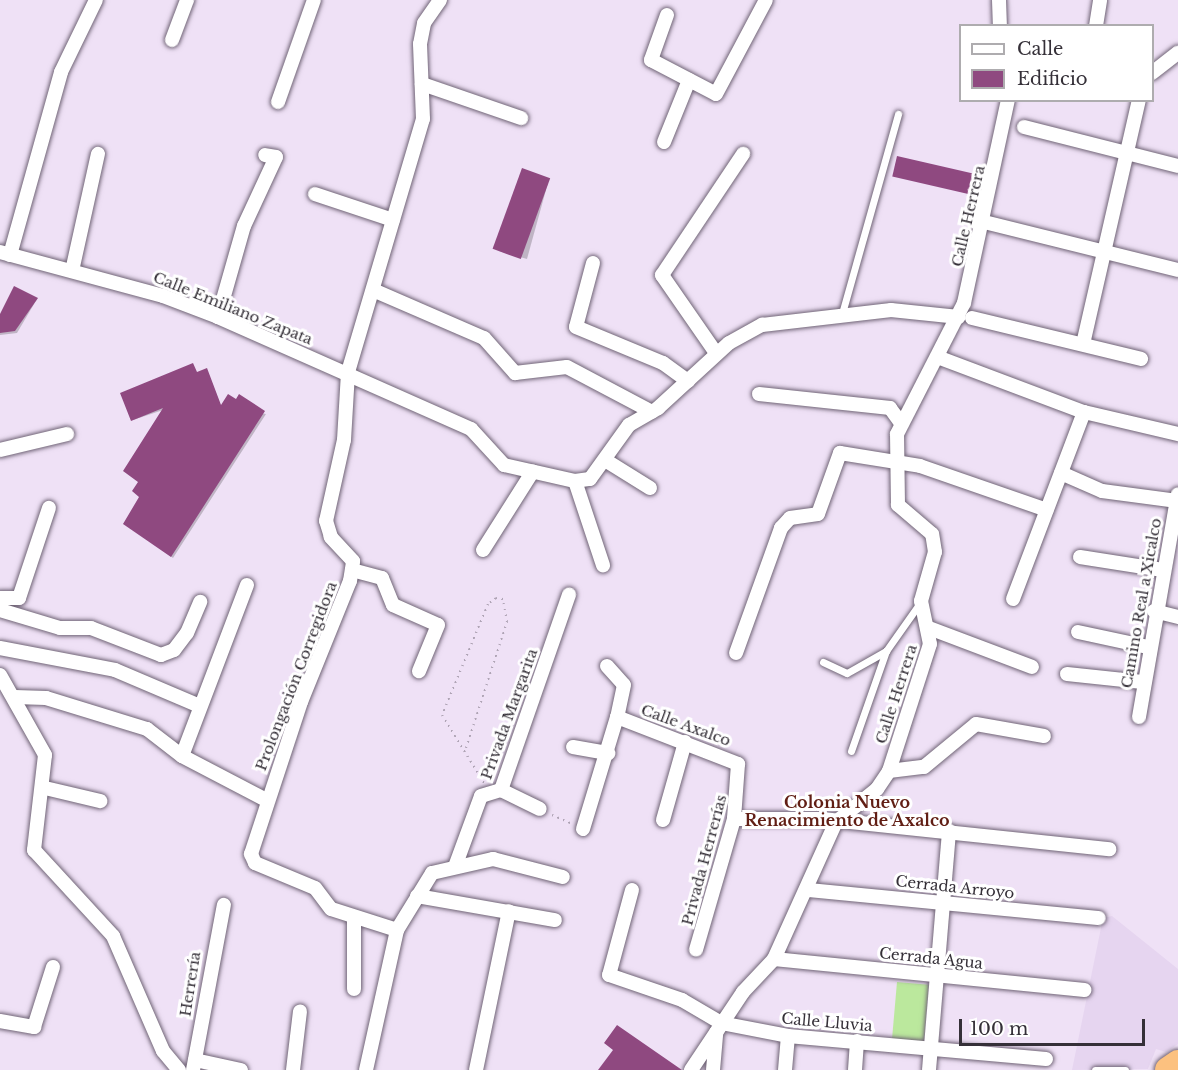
<!DOCTYPE html>
<html>
<head>
<meta charset="utf-8">
<style>
	body { margin:0 }
	#map { position:relative; width:1178px; height:1070px; overflow:hidden; background:#efe1f6; font-family:"Libre Baskerville",serif }
	div>[style] { position:absolute }
	.built>* { inset:0; background:#e6d5f0 }
	.green>* { inset:0; background:#bbe89d; transform-origin:0 0 }
	.shadow>* { inset:0; background:#0003 }
	.building>* { inset:0; background:#8f4980; transform-origin:0 0 }
	.path>* { height:2px; margin-top:-1px; transform-origin:0; background:repeating-linear-gradient(90deg,#afa4b5 0 1.5px,transparent 0 6px) }
	.roads { filter:drop-shadow(0 0 2px #706476) drop-shadow(0 0 2px #706476) }
	.service>* { height:7px; margin:-3.5px; padding:0 3.5px; transform-origin:3.5px; border-radius:3.5px; background:#fff }
	.minor>* { height:14px; margin:-7px; padding:0 7px; transform-origin:7px; border-radius:7px; background:#fff }
	.motorway>* { height:26px; margin:-13px; padding:0 13px; transform-origin:13px; border-radius:13px; background:#fcc17f }
	span { translate:-50% -50%; white-space:nowrap; text-align:center; line-height:1.15; -webkit-text-stroke:6px #fff; paint-order:stroke }
	.street-label { font-size:15px; color:#353038 }
	.neighbourhood-label { font-size:16px; color:#611e14; font-weight:700 }
	.legend { position:absolute; left:959px; top:24px; width:195px; height:78px; box-sizing:border-box; background:#fff; border:2px solid #aeacaf; margin:0; padding:8px 10px; list-style:none; font-size:18px; color:#353038 }
	.legend li { display:flex; align-items:center; gap:12px; height:30px }
	.legend b { width:30px; border:2px solid #aeacaf }
	.scale { position:absolute; left:959px; top:1019px; width:186px; height:27px; box-sizing:border-box; border:3px solid #353038; border-top:0; padding-left:8px; font-size:18px; line-height:21px; white-space:nowrap; color:#353038; -webkit-text-stroke:4px #fff; paint-order:stroke }
</style>
</head>
<body>
<div id="map">
	<div class="built">
		<i style="clip-path:polygon(1112px 916px,1178px 969px,1178px 1044px,1166px 1052px,1156px 1049px,1148px 1069px,1072px 1070px,1103px 918px)"></i>
	</div>
	<div class="green">
		<i style="left:897px;top:982px;width:32px;height:58px;rotate:5deg"></i>
	</div>
	<div class="shadow">
		<i style="clip-path:polygon(972px 175px,971px 193px,895px 176px)"></i>
		<i style="clip-path:polygon(549px 179px,527px 259px,499px 251px)"></i>
		<i style="clip-path:polygon(37px 299px,17px 333px,0 335px,0 317px)"></i>
		<i style="clip-path:polygon(207px 370px,221px 406px,266px 414px,173px 558px,126px 525px,141px 497px,140px 482px,163px 410px,133px 420px)"></i>
	</div>
	<div class="building">
		<i style="left:897px;top:156px;width:78px;height:21px;rotate:13deg"></i>
		<i style="left:522px;top:168px;width:30px;height:86px;rotate:20deg"></i>
		<i style="clip-path:polygon(14px 286px,38px 298px,15px 331px,0 333px,0 314px)"></i>
		<i style="clip-path:polygon(193px 363px,197px 372px,207px 368px,221px 405px,228px 394px,236px 399px,239px 394px,265px 411px,171px 557px,123px 524px,139px 497px,132px 491px,138px 482px,123px 471px,163px 408px,131px 421px,120px 393px)"></i>
		<i style="clip-path:polygon(617px 1025px,682px 1070px,598px 1070px,613px 1050px,604px 1043px)"></i>
	</div>
	<div class="path">
		<i style="left:466px;top:748px;width:133px;rotate:-72deg"></i>
		<i style="left:507px;top:622px;width:23px;rotate:-100deg"></i>
		<i style="left:503px;top:599px;width:7px;rotate:-172deg"></i>
		<i style="left:496px;top:598px;width:10px;rotate:143deg"></i>
		<i style="left:488px;top:604px;width:120px;rotate:112.5deg"></i>
		<i style="left:442px;top:715px;width:80px;rotate:58.3deg"></i>
		<i style="left:552px;top:815px;width:22px;rotate:24deg"></i>
	</div>
	<div class="roads">
		<div class="service">
			<i style="left:841px;top:317px;width:211px;rotate:-74.3deg"></i>
			<i style="left:823px;top:662px;width:26px;rotate:25deg"></i>
			<i style="left:847px;top:673px;width:45px;rotate:-29.4deg"></i>
			<i style="left:851px;top:751px;width:106px;rotate:-70.7deg"></i>
			<i style="left:886px;top:651px;width:59px;rotate:-54.7deg"></i>
			<i style="left:1095px;top:1070px;width:30px"></i>
		</div>
		<div class="minor">
			<i style="left:999px;top:0;width:26px;rotate:88deg"></i>
			<i style="left:667px;top:15px;width:48px;rotate:109.6deg"></i>
			<i style="left:651px;top:60px;width:73px;rotate:27.6deg"></i>
			<i style="left:716px;top:94px;width:106px;rotate:-62deg"></i>
			<i style="left:1096px;top:26px;width:26px;rotate:-81deg"></i>
			<i style="left:172px;top:40px;width:43px;rotate:-69.4deg"></i>
			<i style="left:1152px;top:73px;width:33px;rotate:-38deg"></i>
			<i style="left:422px;top:84px;width:105px;rotate:19deg"></i>
			<i style="left:278px;top:102px;width:108px;rotate:-70.6deg"></i>
			<i style="left:1024px;top:127px;width:159px;rotate:14.2deg"></i>
			<i style="left:664px;top:142px;width:67px;rotate:-68deg"></i>
			<i style="left:315px;top:194px;width:82px;rotate:18.4deg"></i>
			<i style="left:984px;top:222px;width:200px;rotate:13.9deg"></i>
			<i style="left:0;top:252px;width:169px;rotate:15.1deg"></i>
			<i style="left:163px;top:296px;width:59px;rotate:20.9deg"></i>
			<i style="left:218px;top:317px;width:277px;rotate:23.9deg"></i>
			<i style="left:471px;top:429px;width:49px;rotate:47.5deg"></i>
			<i style="left:504px;top:465px;width:73px;rotate:12.7deg"></i>
			<i style="left:575px;top:481px;width:15px;rotate:-8deg"></i>
			<i style="left:590px;top:479px;width:67px;rotate:-54.2deg"></i>
			<i style="left:629px;top:425px;width:34px;rotate:-30deg"></i>
			<i style="left:658px;top:408px;width:96px;rotate:-42.5deg"></i>
			<i style="left:729px;top:343px;width:38px;rotate:-29deg"></i>
			<i style="left:762px;top:325px;width:130px;rotate:-6.6deg"></i>
			<i style="left:891px;top:310px;width:68px;rotate:5.9deg"></i>
			<i style="left:10px;top:255px;width:190px;rotate:-74.4deg"></i>
			<i style="left:61px;top:72px;width:80px;rotate:-64.1deg"></i>
			<i style="left:593px;top:263px;width:66px;rotate:104.9deg"></i>
			<i style="left:576px;top:327px;width:94px;rotate:22.5deg"></i>
			<i style="left:663px;top:363px;width:31px;rotate:36deg"></i>
			<i style="left:72px;top:271px;width:120px;rotate:-77.5deg"></i>
			<i style="left:373px;top:290px;width:121px;rotate:23.4deg"></i>
			<i style="left:484px;top:338px;width:47px;rotate:48.5deg"></i>
			<i style="left:515px;top:373px;width:52px;rotate:-6.6deg"></i>
			<i style="left:567px;top:367px;width:96px;rotate:27.9deg"></i>
			<i style="left:218px;top:317px;width:95px;rotate:-74.1deg"></i>
			<i style="left:244px;top:226px;width:76px;rotate:-65.1deg"></i>
			<i style="left:276px;top:157px;width:11px;rotate:-170deg"></i>
			<i style="left:972px;top:318px;width:174px;rotate:13.6deg"></i>
			<i style="left:1083px;top:344px;width:250px;rotate:-77.1deg"></i>
			<i style="left:716px;top:353px;width:95px;rotate:-124.7deg"></i>
			<i style="left:662px;top:275px;width:146px;rotate:-56.2deg"></i>
			<i style="left:940px;top:358px;width:154px;rotate:20.6deg"></i>
			<i style="left:1084px;top:412px;width:97px;rotate:13.2deg"></i>
			<i style="left:759px;top:394px;width:132px;rotate:6.1deg"></i>
			<i style="left:890px;top:408px;width:19px;rotate:54deg"></i>
			<i style="left:0;top:450px;width:69px;rotate:-13.4deg"></i>
			<i style="left:605px;top:460px;width:53px;rotate:31.9deg"></i>
			<i style="left:1061px;top:473px;width:45px;rotate:23.7deg"></i>
			<i style="left:1102px;top:491px;width:76px;rotate:7.6deg"></i>
			<i style="left:575px;top:481px;width:89px;rotate:71.6deg"></i>
			<i style="left:483px;top:550px;width:93px;rotate:-57.7deg"></i>
			<i style="left:1080px;top:557px;width:84px;rotate:8.9deg"></i>
			<i style="left:352px;top:570px;width:31px;rotate:15deg"></i>
			<i style="left:382px;top:578px;width:29px;rotate:68deg"></i>
			<i style="left:393px;top:605px;width:49px;rotate:24deg"></i>
			<i style="left:438px;top:625px;width:50px;rotate:112.4deg"></i>
			<i style="left:0;top:598px;width:19px"></i>
			<i style="left:19px;top:598px;width:95px;rotate:-71.6deg"></i>
			<i style="left:1013px;top:599px;width:200px;rotate:-69.2deg"></i>
			<i style="left:0;top:610px;width:63px;rotate:16.7deg"></i>
			<i style="left:60px;top:628px;width:31px"></i>
			<i style="left:91px;top:628px;width:75px;rotate:21.1deg"></i>
			<i style="left:161px;top:655px;width:14px;rotate:-21deg"></i>
			<i style="left:174px;top:650px;width:21px;rotate:-53deg"></i>
			<i style="left:187px;top:633px;width:34px;rotate:-67deg"></i>
			<i style="left:1154px;top:611px;width:25px;rotate:14deg"></i>
			<i style="left:929px;top:628px;width:110px;rotate:20.7deg"></i>
			<i style="left:1078px;top:632px;width:72px;rotate:12.1deg"></i>
			<i style="left:0;top:648px;width:117px;rotate:10.8deg"></i>
			<i style="left:115px;top:670px;width:92px;rotate:23deg"></i>
			<i style="left:736px;top:653px;width:133px;rotate:-70.2deg"></i>
			<i style="left:781px;top:528px;width:13px;rotate:-48deg"></i>
			<i style="left:790px;top:518px;width:28px;rotate:-8deg"></i>
			<i style="left:818px;top:514px;width:65px;rotate:-70.2deg"></i>
			<i style="left:840px;top:453px;width:81px;rotate:9.2deg"></i>
			<i style="left:920px;top:466px;width:134px;rotate:19.1deg"></i>
			<i style="left:607px;top:666px;width:25px;rotate:48deg"></i>
			<i style="left:624px;top:685px;width:33px;rotate:102deg"></i>
			<i style="left:1067px;top:674px;width:76px;rotate:6deg"></i>
			<i style="left:0;top:675px;width:92px;rotate:60.6deg"></i>
			<i style="left:45px;top:755px;width:96px;rotate:96.6deg"></i>
			<i style="left:34px;top:850px;width:117px;rotate:47.4deg"></i>
			<i style="left:113px;top:936px;width:125px;rotate:66.5deg"></i>
			<i style="left:163px;top:1051px;width:25px;rotate:50deg"></i>
			<i style="left:15px;top:697px;width:31px;rotate:2deg"></i>
			<i style="left:46px;top:698px;width:106px;rotate:17.1deg"></i>
			<i style="left:147px;top:729px;width:44px;rotate:37.6deg"></i>
			<i style="left:182px;top:756px;width:95px;rotate:27.6deg"></i>
			<i style="left:1139px;top:717px;width:226px;rotate:-80.1deg"></i>
			<i style="left:573px;top:747px;width:36px;rotate:10deg"></i>
			<i style="left:182px;top:756px;width:183px;rotate:-69.2deg"></i>
			<i style="left:889px;top:771px;width:35px;rotate:-7deg"></i>
			<i style="left:924px;top:767px;width:67px;rotate:-39.6deg"></i>
			<i style="left:976px;top:724px;width:69px;rotate:10deg"></i>
			<i style="left:45px;top:788px;width:57px;rotate:13.3deg"></i>
			<i style="left:501px;top:790px;width:43px;rotate:26deg"></i>
			<i style="left:734px;top:819px;width:88px"></i>
			<i style="left:822px;top:819px;width:289px;rotate:6deg"></i>
			<i style="left:663px;top:820px;width:81px;rotate:-74.2deg"></i>
			<i style="left:583px;top:829px;width:117px;rotate:-73.1deg"></i>
			<i style="left:617px;top:717px;width:130px;rotate:21.2deg"></i>
			<i style="left:738px;top:764px;width:55px;rotate:94.2deg"></i>
			<i style="left:734px;top:819px;width:136px;rotate:106.2deg"></i>
			<i style="left:456px;top:864px;width:72px;rotate:-69.8deg"></i>
			<i style="left:481px;top:796px;width:21px;rotate:-17deg"></i>
			<i style="left:501px;top:790px;width:207px;rotate:-70.8deg"></i>
			<i style="left:632px;top:890px;width:88px;rotate:105.1deg"></i>
			<i style="left:609px;top:975px;width:77px;rotate:18.9deg"></i>
			<i style="left:682px;top:1000px;width:45px;rotate:30.5deg"></i>
			<i style="left:721px;top:1023px;width:68px;rotate:11deg"></i>
			<i style="left:788px;top:1036px;width:259px;rotate:5.1deg"></i>
			<i style="left:808px;top:890px;width:292px;rotate:5.5deg"></i>
			<i style="left:417px;top:896px;width:140px;rotate:9.9deg"></i>
			<i style="left:354px;top:918px;width:71px;rotate:90deg"></i>
			<i style="left:397px;top:930px;width:69px;rotate:-162.3deg"></i>
			<i style="left:331px;top:909px;width:26px;rotate:-127deg"></i>
			<i style="left:315px;top:888px;width:65px;rotate:-157.4deg"></i>
			<i style="left:255px;top:863px;width:10px;rotate:-114deg"></i>
			<i style="left:251px;top:854px;width:160px;rotate:-71.8deg"></i>
			<i style="left:301px;top:702px;width:131px;rotate:-68deg"></i>
			<i style="left:350px;top:581px;width:20px;rotate:-81deg"></i>
			<i style="left:353px;top:561px;width:33px;rotate:-133deg"></i>
			<i style="left:331px;top:537px;width:17px;rotate:-107deg"></i>
			<i style="left:326px;top:521px;width:83px;rotate:-77.5deg"></i>
			<i style="left:344px;top:440px;width:68px;rotate:-86.6deg"></i>
			<i style="left:348px;top:372px;width:264px;rotate:-73.5deg"></i>
			<i style="left:423px;top:119px;width:75px;rotate:-92.3deg"></i>
			<i style="left:420px;top:44px;width:21px;rotate:-79deg"></i>
			<i style="left:424px;top:23px;width:28px;rotate:-55deg"></i>
			<i style="left:774px;top:959px;width:312px;rotate:5.7deg"></i>
			<i style="left:0;top:1021px;width:35px;rotate:10deg"></i>
			<i style="left:34px;top:1027px;width:63px;rotate:-72.4deg"></i>
			<i style="left:195px;top:1060px;width:47px;rotate:12.3deg"></i>
			<i style="left:193px;top:1070px;width:168px;rotate:-79.4deg"></i>
			<i style="left:293px;top:1070px;width:59px;rotate:-83.2deg"></i>
			<i style="left:366px;top:1070px;width:143px;rotate:-77.5deg"></i>
			<i style="left:397px;top:930px;width:67px;rotate:-58.4deg"></i>
			<i style="left:432px;top:873px;width:63px;rotate:-12.9deg"></i>
			<i style="left:493px;top:859px;width:72px;rotate:14.4deg"></i>
			<i style="left:476px;top:1070px;width:162px;rotate:-78.3deg"></i>
			<i style="left:691px;top:1070px;width:94px;rotate:-56.3deg"></i>
			<i style="left:743px;top:992px;width:45px;rotate:-46.8deg"></i>
			<i style="left:774px;top:959px;width:150px;rotate:-65.7deg"></i>
			<i style="left:836px;top:822px;width:53px;rotate:-38.8deg"></i>
			<i style="left:877px;top:789px;width:22px;rotate:-56deg"></i>
			<i style="left:889px;top:771px;width:133px;rotate:-72.1deg"></i>
			<i style="left:930px;top:644px;width:44px;rotate:-101.8deg"></i>
			<i style="left:921px;top:601px;width:51px;rotate:-74.1deg"></i>
			<i style="left:935px;top:552px;width:18px;rotate:-99deg"></i>
			<i style="left:932px;top:534px;width:45px;rotate:-139.5deg"></i>
			<i style="left:898px;top:505px;width:71px;rotate:-90.8deg"></i>
			<i style="left:897px;top:434px;width:147px;rotate:-62.9deg"></i>
			<i style="left:964px;top:303px;width:208px;rotate:-77.8deg"></i>
			<i style="left:713px;top:1070px;width:38px;rotate:-85deg"></i>
			<i style="left:785px;top:1070px;width:34px;rotate:-85deg"></i>
			<i style="left:855px;top:1070px;width:29px;rotate:-86deg"></i>
			<i style="left:929px;top:1070px;width:240px;rotate:-85.2deg"></i>
		</div>
		<div class="motorway">
			<i style="left:1168px;top:1070px;width:12px;rotate:-35deg"></i>
		</div>
	</div>
	<div class="street-label">
		<span style="left:968px;top:216px;rotate:-77deg">Calle Herrera</span>
		<span style="left:233px;top:308px;rotate:22deg">Calle Emiliano Zapata</span>
		<span style="left:1141px;top:603px;rotate:-80deg">Camino Real a Xicalco</span>
		<span style="left:296px;top:676px;rotate:-69deg">Prolongación Corregidora</span>
		<span style="left:896px;top:694px;rotate:-72deg">Calle Herrera</span>
		<span style="left:509px;top:714px;rotate:-70deg">Privada Margarita</span>
		<span style="left:686px;top:725px;rotate:20deg">Calle Axalco</span>
		<span style="left:704px;top:860px;rotate:-75deg">Privada Herrerías</span>
		<span style="left:955px;top:887px;rotate:6deg">Cerrada Arroyo</span>
		<span style="left:931px;top:958px;rotate:6deg">Cerrada Agua</span>
		<span style="left:190px;top:984px;rotate:-81deg">Herrería</span>
		<span style="left:827px;top:1022px;rotate:5deg">Calle Lluvia</span>
	</div>
	<div class="neighbourhood-label">
		<span style="left:847px;top:811px">Colonia Nuevo<br>Renacimiento de Axalco</span>
	</div>
	<ul class="legend">
	<li><b style="height:8px;background:#fff"></b>Calle</li>
	<li><b style="height:16px;background:#8f4980"></b>Edificio</li>
	</ul>
	<div class="scale">100 m</div>
</div>
</body>
</html>
